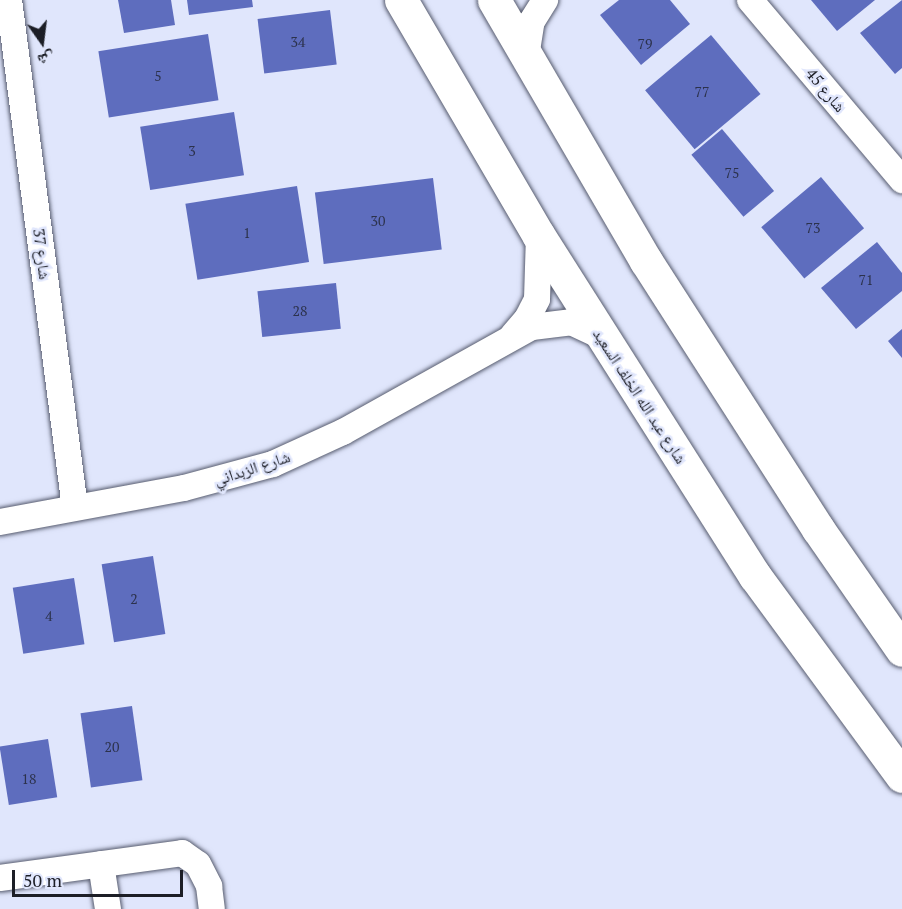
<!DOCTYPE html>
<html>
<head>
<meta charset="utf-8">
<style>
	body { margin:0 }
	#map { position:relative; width:902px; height:909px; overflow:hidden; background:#e0e6fc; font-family:"PT Serif","Noto Naskh Arabic",serif }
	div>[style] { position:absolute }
	.building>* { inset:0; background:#5e6dbe; transform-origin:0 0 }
	.roads { filter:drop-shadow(0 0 2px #575c6f) drop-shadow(0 0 2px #575c6f) }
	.street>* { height:26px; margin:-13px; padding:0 13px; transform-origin:13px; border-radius:13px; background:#fff }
	.secondary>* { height:33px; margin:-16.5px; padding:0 16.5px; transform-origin:16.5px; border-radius:16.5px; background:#fff }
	span { translate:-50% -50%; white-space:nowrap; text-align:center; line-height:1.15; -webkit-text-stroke:5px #e0e6fc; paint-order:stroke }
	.number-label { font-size:14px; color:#2c324c }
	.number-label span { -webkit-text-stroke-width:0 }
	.street-label { font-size:16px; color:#1c1e26 }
	.north { position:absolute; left:12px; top:12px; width:60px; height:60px; -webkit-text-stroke:4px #e0e6fc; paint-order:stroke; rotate:166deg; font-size:16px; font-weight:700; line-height:24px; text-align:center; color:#1c1e26 }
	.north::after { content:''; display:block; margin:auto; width:21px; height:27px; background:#1c1e26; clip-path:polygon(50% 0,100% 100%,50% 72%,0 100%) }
	.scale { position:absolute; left:12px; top:870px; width:171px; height:27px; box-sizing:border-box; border:3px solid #1c1e26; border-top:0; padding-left:8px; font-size:18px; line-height:21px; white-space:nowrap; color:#1c1e26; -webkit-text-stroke:4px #e0e6fc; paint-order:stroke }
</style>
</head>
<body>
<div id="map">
	<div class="building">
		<i style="clip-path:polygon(118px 0,171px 0,175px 25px,124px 33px)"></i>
		<i style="clip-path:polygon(187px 0,252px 0,253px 7px,189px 15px)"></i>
		<i style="clip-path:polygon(619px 0,670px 0,690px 24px,641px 65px,600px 15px)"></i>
		<i style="clip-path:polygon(811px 0,875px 0,837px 31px)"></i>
		<i style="clip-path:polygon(902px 0,902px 68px,895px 74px,860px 33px)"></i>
		<i style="left:330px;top:10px;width:55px;height:73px;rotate:83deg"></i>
		<i style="left:208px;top:34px;width:67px;height:111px;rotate:81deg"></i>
		<i style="left:711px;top:35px;width:77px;height:86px;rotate:50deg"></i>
		<i style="left:234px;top:112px;width:64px;height:95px;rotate:81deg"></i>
		<i style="left:722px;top:129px;width:81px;height:40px;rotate:50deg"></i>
		<i style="left:821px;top:177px;width:67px;height:78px;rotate:50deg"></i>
		<i style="left:433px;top:178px;width:72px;height:119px;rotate:83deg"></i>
		<i style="left:297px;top:186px;width:77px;height:113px;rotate:81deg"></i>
		<i style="clip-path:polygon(877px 242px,902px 273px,902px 291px,856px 329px,821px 288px)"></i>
		<i style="left:336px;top:283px;width:46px;height:79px;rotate:84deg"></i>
		<i style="clip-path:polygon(902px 329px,902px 358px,888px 341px)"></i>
		<i style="left:153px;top:556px;width:79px;height:52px;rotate:81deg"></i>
		<i style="left:74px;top:578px;width:67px;height:62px;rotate:81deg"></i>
		<i style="left:132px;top:706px;width:75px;height:52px;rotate:82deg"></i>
		<i style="left:48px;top:739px;width:59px;height:49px;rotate:81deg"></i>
	</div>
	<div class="roads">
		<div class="street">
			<i style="left:9px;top:0;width:512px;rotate:82.6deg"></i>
			<i style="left:750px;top:0;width:236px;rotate:49.8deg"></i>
			<i style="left:526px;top:57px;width:36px;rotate:-81deg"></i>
			<i style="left:532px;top:21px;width:25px;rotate:-58deg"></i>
			<i style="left:513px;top:335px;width:21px;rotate:-49deg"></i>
			<i style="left:527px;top:319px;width:22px;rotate:-63deg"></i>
			<i style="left:537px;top:299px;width:63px;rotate:-88.2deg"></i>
			<i style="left:0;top:522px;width:187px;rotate:-10.5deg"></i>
			<i style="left:184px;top:488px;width:92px;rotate:-15.1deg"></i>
			<i style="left:273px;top:464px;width:77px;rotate:-24.6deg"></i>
			<i style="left:343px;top:432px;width:216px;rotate:-29.1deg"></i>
			<i style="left:532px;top:327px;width:39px;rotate:-7deg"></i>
			<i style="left:571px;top:322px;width:33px;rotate:25deg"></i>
			<i style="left:101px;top:864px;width:46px;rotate:81.2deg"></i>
			<i style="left:0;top:878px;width:184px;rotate:-7.8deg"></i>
			<i style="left:182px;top:853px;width:19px;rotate:35deg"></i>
			<i style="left:198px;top:864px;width:25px;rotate:63deg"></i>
			<i style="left:209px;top:886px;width:23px;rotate:83deg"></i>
		</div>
		<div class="secondary">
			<i style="left:401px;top:0;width:273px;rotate:59.7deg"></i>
			<i style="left:539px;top:236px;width:403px;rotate:57.6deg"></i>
			<i style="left:755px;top:576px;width:248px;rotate:53.7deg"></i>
			<i style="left:494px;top:0;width:302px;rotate:59.8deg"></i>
			<i style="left:646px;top:261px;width:318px;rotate:57.3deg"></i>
			<i style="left:818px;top:529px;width:147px;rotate:55.2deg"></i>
		</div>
	</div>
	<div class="number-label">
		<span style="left:298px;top:42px">34</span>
		<span style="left:645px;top:44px">79</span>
		<span style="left:158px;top:76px">5</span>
		<span style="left:702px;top:92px">77</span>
		<span style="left:192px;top:151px">3</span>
		<span style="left:732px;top:173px">75</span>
		<span style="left:378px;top:221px">30</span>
		<span style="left:813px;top:228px">73</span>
		<span style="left:247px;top:233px">1</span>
		<span style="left:866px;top:280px">71</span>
		<span style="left:300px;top:311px">28</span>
		<span style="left:134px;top:599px">2</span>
		<span style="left:49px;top:616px">4</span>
		<span style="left:112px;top:747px">20</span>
		<span style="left:29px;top:779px">18</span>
	</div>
	<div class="street-label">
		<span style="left:826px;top:90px;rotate:50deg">شارع 45</span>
		<span style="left:42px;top:254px;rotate:83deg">شارع 37</span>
		<span style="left:640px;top:396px;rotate:57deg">شارع عبد الله الخلف السعيد</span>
		<span style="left:252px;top:468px;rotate:-18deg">شارع الزبداني</span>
	</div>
	<div class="north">ش</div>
	<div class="scale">50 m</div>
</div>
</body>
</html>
